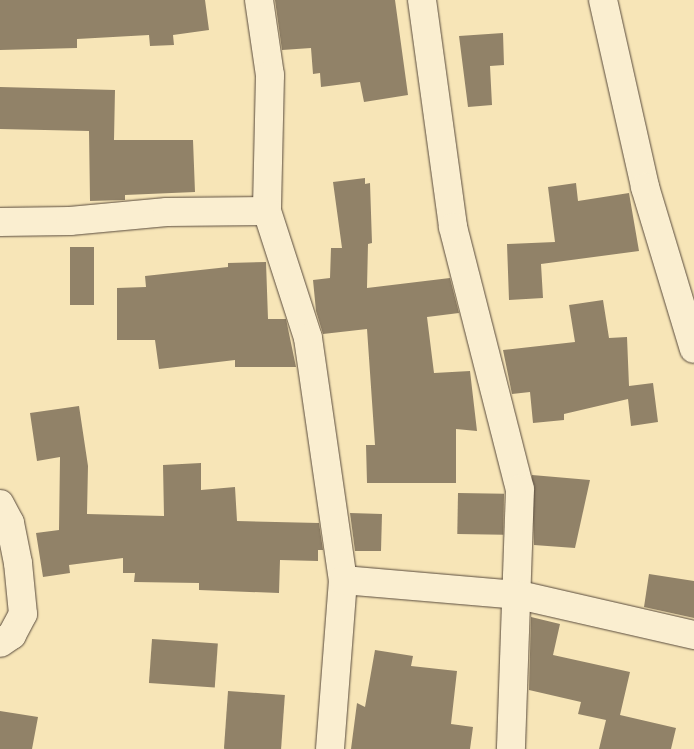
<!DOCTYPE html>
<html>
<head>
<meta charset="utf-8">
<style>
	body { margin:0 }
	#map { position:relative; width:694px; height:749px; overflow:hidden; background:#f7e5b7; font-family:"EB Garamond",serif }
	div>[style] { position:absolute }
	.building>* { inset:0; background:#918268; transform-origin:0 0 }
	.roads { filter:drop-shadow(0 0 1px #584a3c) drop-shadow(0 0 1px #584a3c) }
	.minor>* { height:28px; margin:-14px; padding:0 14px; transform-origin:14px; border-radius:14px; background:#faeed0 }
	span { translate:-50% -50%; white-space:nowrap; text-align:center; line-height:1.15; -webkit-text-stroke:4px #faeed0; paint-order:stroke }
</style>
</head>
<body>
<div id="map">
	<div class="building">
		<i style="clip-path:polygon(0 0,205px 0,209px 30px,173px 35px,174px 45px,150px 46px,149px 35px,77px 39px,77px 48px,0 50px)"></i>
		<i style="clip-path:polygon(275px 0,395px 0,408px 95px,364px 102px,360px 82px,321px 87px,320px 73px,313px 74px,311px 48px,282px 50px)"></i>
		<i style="clip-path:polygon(503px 33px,504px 65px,490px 66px,492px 105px,468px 107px,459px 36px)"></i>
		<i style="clip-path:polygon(0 87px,115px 90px,114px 140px,193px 140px,195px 192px,125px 195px,125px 200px,90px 201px,89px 131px,0 129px)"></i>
		<i style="clip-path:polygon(365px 178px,365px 184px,370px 183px,372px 243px,368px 244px,367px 288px,450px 278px,459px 313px,427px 317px,434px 373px,470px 371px,477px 431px,456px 429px,456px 483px,367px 483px,366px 445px,375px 445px,367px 329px,323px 334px,316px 311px,313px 280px,330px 278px,331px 248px,342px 248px,333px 182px)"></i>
		<i style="clip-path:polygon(576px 183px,578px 201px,629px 193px,639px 251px,541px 264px,543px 298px,509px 300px,507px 244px,555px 242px,548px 187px)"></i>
		<i style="left:70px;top:247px;width:24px;height:58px"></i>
		<i style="clip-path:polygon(266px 262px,268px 319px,286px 319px,296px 367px,235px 367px,235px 360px,159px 369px,155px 340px,117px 340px,117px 288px,146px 287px,145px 276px,228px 267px,228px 263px)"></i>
		<i style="clip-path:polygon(603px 300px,609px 338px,627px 337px,629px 386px,653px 383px,658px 422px,631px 426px,628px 399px,564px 414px,564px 420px,533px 423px,530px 392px,512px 394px,503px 350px,575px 342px,569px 305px)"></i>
		<i style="clip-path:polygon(79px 406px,88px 466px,87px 514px,164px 516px,163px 465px,201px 463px,201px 490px,235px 487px,237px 521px,319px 523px,323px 550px,318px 550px,318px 561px,280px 560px,279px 593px,199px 590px,199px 583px,134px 582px,135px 573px,123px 573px,123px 558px,69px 565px,70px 573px,43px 577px,36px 533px,59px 530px,60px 457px,37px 461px,30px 413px)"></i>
		<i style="clip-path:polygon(532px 475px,590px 480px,575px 548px,534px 545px)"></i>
		<i style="left:458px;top:493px;width:46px;height:41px;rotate:1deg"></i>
		<i style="clip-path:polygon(350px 513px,382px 514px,381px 551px,355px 551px)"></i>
		<i style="clip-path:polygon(649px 574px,694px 581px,694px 618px,644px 607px)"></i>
		<i style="clip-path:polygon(531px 617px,560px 624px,553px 655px,630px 672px,620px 715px,676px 728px,671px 749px,599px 749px,606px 720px,578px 714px,581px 702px,529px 690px)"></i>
		<i style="left:152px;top:639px;width:66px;height:44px;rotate:4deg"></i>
		<i style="clip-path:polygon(375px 650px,413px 656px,411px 666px,457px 671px,451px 724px,473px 727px,470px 749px,351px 749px,357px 703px,365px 707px)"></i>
		<i style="left:228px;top:691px;width:57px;height:58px;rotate:4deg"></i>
		<i style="clip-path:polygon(0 711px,38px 717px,32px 749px,0 749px)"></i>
	</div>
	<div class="roads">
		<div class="minor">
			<i style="left:259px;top:0;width:76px;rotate:81.7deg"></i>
			<i style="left:270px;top:75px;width:136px;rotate:91.3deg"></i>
			<i style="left:267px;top:211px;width:133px;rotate:72.1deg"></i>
			<i style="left:308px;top:338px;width:245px;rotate:81.8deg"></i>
			<i style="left:343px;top:580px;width:169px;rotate:94.4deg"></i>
			<i style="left:422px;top:0;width:229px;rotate:82.2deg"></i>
			<i style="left:453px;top:227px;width:270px;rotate:75.7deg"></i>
			<i style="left:520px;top:489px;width:260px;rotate:92deg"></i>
			<i style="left:603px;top:0;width:192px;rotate:77.3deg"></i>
			<i style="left:645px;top:187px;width:169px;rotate:73.2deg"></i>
			<i style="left:0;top:222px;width:70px;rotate:-0.8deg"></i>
			<i style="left:70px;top:221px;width:97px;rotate:-5.3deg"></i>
			<i style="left:167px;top:212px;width:100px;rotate:-0.6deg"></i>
			<i style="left:0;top:504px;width:21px;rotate:62deg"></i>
			<i style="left:10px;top:523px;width:41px;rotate:78.7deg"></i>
			<i style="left:18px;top:563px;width:51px;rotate:84.4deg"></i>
			<i style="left:23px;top:614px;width:24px;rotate:118deg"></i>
			<i style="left:12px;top:635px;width:14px;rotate:146deg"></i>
			<i style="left:343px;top:580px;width:177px;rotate:4.9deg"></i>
			<i style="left:519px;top:595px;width:180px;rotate:12.9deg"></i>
		</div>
	</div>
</div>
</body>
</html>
